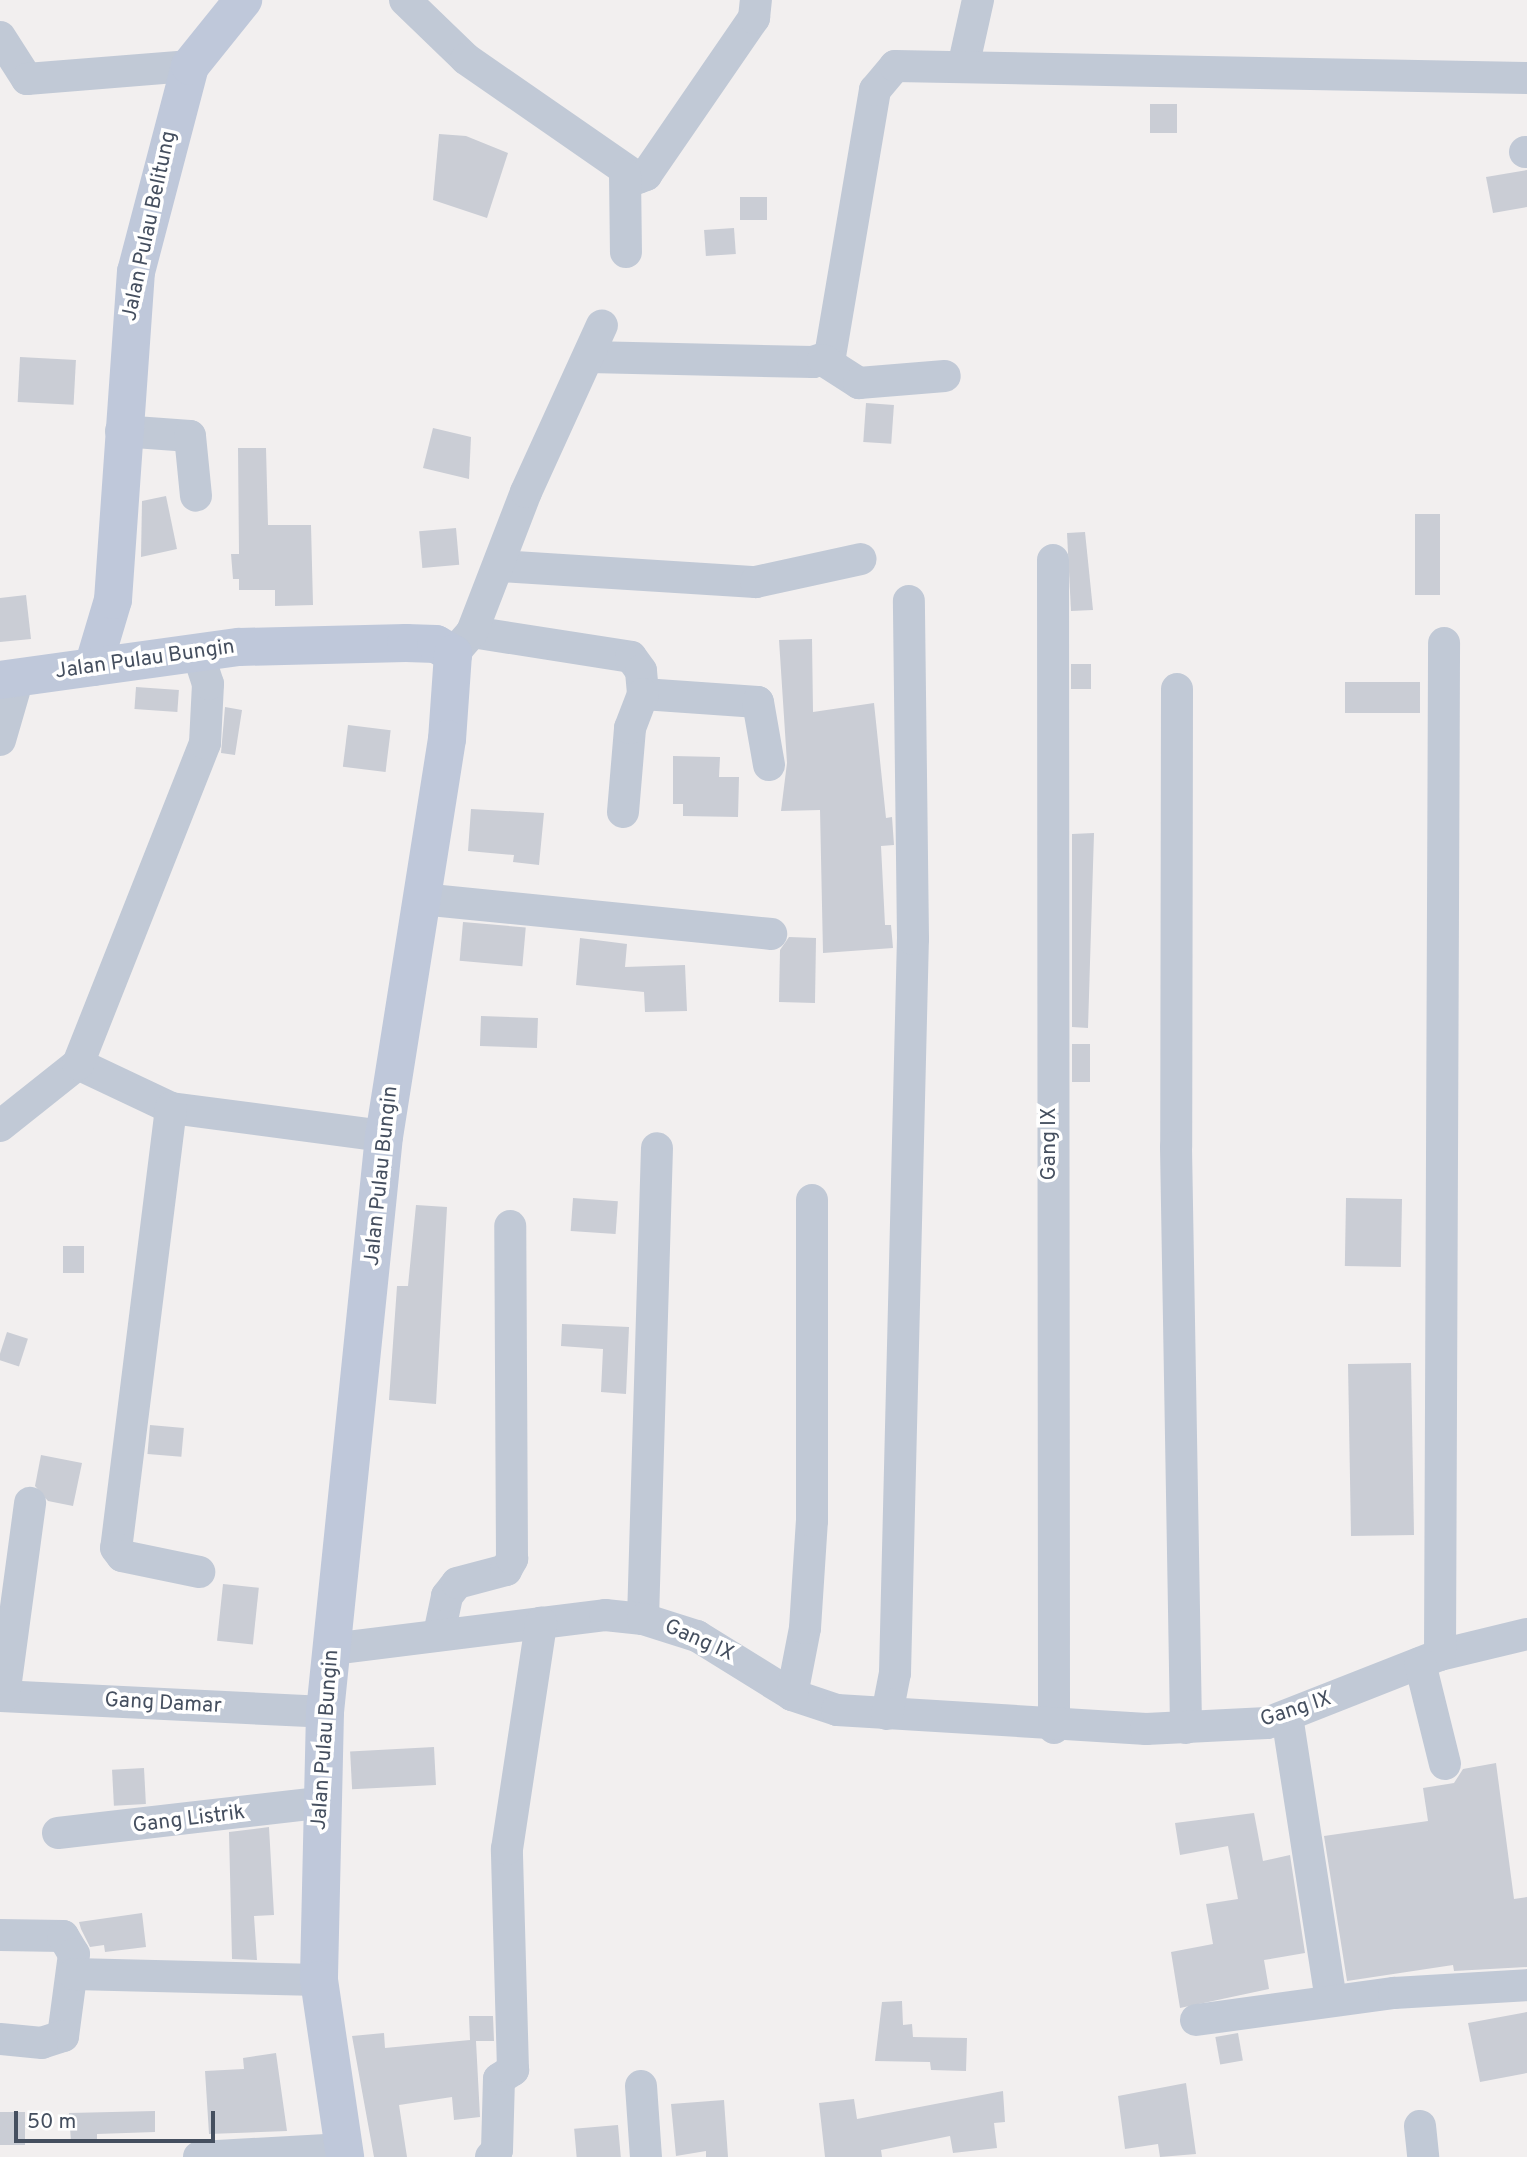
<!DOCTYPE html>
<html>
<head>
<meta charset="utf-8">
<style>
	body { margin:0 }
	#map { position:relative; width:1527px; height:2157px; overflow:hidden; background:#f2efef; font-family:Overpass,sans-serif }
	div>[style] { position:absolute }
	.building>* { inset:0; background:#cacdd5; transform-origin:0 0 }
	.street>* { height:32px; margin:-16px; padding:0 16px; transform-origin:16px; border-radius:16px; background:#c1c9d6 }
	.secondary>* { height:38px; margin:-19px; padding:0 19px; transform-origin:19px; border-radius:19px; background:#bfc8da }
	span { translate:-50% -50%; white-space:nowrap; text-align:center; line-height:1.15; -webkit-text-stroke:7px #fff; paint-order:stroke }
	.street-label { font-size:21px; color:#454f5f }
	.scale { position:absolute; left:14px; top:2111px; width:201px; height:32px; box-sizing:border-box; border:4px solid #454f5f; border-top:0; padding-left:9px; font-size:21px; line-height:24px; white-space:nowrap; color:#454f5f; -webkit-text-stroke:5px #fff; paint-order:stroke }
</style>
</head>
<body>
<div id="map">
	<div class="building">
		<i style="left:1150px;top:104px;width:27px;height:29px"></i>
		<i style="clip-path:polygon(439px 134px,466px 136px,508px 153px,487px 218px,433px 200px)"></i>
		<i style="clip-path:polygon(1527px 170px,1527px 207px,1493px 213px,1486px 177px)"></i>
		<i style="left:767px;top:197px;width:23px;height:27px;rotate:90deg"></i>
		<i style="left:734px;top:228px;width:26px;height:30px;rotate:86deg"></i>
		<i style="left:20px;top:357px;width:56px;height:45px;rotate:3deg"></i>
		<i style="left:866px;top:403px;width:28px;height:39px;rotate:4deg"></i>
		<i style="clip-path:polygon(433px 428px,471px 437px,469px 479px,423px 468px)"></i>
		<i style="clip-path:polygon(238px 448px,266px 448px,268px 525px,311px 525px,313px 605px,275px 606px,275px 590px,239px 590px,239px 579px,233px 579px,231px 554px,239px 554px)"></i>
		<i style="clip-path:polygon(166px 496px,177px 549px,141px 557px,142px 501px)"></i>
		<i style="left:1415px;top:514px;width:25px;height:81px"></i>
		<i style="left:456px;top:528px;width:37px;height:37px;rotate:85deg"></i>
		<i style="clip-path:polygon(1085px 532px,1093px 610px,1071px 611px,1067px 533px)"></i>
		<i style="clip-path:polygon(26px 595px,31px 639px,0 642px,0 598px)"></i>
		<i style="clip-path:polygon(812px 639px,813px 712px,874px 703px,886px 818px,892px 817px,894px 845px,881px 846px,885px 925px,891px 925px,893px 948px,823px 953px,820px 810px,781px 811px,787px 763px,779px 640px)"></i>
		<i style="left:1071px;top:664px;width:20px;height:25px"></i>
		<i style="left:1345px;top:682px;width:75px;height:31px"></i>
		<i style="left:136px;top:687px;width:43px;height:22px;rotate:4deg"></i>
		<i style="clip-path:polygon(225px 707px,242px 710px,235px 755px,221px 753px)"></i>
		<i style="left:348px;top:725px;width:43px;height:42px;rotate:7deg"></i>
		<i style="clip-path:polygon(673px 756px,720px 757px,719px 777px,739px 777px,738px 817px,683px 816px,683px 804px,673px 804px)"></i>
		<i style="clip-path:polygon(471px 809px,544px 813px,539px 865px,513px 862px,514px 855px,468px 851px)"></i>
		<i style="clip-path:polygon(1094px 833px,1088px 1028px,1072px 1027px,1072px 834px)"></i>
		<i style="left:463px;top:922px;width:63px;height:39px;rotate:5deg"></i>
		<i style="clip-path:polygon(789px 937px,816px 938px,815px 1003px,779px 1002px,780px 950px)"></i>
		<i style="clip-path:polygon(580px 938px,627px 944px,625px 967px,685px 965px,687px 1011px,645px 1012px,644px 992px,576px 985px)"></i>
		<i style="left:481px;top:1016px;width:57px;height:30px;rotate:2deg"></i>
		<i style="left:1072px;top:1044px;width:18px;height:38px"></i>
		<i style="left:573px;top:1198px;width:45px;height:33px;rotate:4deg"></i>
		<i style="left:1402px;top:1199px;width:68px;height:56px;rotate:91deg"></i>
		<i style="clip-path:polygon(416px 1205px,447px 1207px,436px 1404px,389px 1400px,397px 1286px,408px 1286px)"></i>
		<i style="left:63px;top:1246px;width:21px;height:27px"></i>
		<i style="clip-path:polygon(562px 1324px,629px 1327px,626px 1394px,601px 1392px,603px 1349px,561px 1346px)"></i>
		<i style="left:7px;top:1332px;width:22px;height:29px;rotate:18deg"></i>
		<i style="left:1411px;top:1363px;width:172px;height:63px;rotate:89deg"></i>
		<i style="left:150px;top:1425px;width:34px;height:29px;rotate:5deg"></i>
		<i style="clip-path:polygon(41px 1455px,82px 1463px,73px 1506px,48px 1501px,35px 1486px)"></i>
		<i style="left:223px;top:1584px;width:36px;height:57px;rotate:6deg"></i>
		<i style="left:434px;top:1747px;width:38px;height:84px;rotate:87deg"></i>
		<i style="clip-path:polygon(1496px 1763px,1514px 1899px,1527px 1897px,1527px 1967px,1454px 1971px,1453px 1965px,1347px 1981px,1324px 1836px,1428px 1821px,1423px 1788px,1454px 1783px,1463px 1769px)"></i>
		<i style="left:144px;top:1768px;width:36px;height:32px;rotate:87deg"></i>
		<i style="clip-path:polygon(1254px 1813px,1263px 1861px,1290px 1855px,1305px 1953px,1264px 1960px,1269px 1989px,1180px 2008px,1171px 1952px,1213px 1944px,1206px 1904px,1238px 1899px,1228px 1846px,1180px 1855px,1175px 1823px)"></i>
		<i style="clip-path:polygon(269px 1827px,274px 1915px,254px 1916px,257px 1960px,232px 1959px,229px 1832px)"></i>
		<i style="clip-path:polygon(142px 1913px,146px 1947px,105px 1952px,104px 1945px,90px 1947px,81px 1929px,79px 1922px)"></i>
		<i style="clip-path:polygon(902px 2001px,903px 2025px,912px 2024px,913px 2037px,967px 2038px,966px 2071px,931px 2070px,930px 2062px,875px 2061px,882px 2002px)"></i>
		<i style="clip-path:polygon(1527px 2012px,1527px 2073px,1480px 2082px,1468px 2023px)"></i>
		<i style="clip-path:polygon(469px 2016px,493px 2016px,494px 2041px,476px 2041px,480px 2117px,454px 2120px,452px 2097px,399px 2105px,407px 2157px,374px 2157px,352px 2036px,384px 2033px,385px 2048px,470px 2040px)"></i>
		<i style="left:1238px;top:2033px;width:28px;height:23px;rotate:80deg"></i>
		<i style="clip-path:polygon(276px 2053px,287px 2131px,209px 2134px,205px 2071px,244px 2069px,243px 2058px)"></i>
		<i style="clip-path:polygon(1186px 2083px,1196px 2154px,1160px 2157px,1158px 2144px,1125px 2149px,1118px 2096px)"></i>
		<i style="clip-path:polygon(1003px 2091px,1005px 2122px,994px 2123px,997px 2148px,953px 2153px,950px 2136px,881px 2150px,882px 2157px,825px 2157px,819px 2103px,854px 2099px,857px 2119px)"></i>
		<i style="clip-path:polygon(724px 2100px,728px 2157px,706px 2157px,706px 2151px,676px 2156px,671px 2104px)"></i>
		<i style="clip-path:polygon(155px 2111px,155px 2132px,97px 2134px,97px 2140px,71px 2142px,69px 2113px)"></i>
		<i style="left:25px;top:2112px;width:33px;height:25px;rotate:90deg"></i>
		<i style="left:618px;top:2125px;width:32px;height:44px;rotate:85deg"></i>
	</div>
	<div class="street">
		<i style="left:405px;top:0;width:85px;rotate:44deg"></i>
		<i style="left:466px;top:59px;width:209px;rotate:34.7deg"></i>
		<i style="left:638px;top:178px;width:9px;rotate:-21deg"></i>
		<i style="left:646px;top:175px;width:191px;rotate:-55.5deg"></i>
		<i style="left:754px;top:18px;width:18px;rotate:-84deg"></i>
		<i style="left:0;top:37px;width:50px;rotate:57.3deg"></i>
		<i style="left:27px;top:79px;width:164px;rotate:-4.6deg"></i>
		<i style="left:964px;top:63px;width:65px;rotate:-77.5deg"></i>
		<i style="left:1525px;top:152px;width:2px"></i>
		<i style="left:625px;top:174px;width:78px;rotate:89.3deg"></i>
		<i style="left:589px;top:357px;width:224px;rotate:1.3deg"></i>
		<i style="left:813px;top:362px;width:18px;rotate:-19deg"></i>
		<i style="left:830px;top:356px;width:270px;rotate:-80.4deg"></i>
		<i style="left:875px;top:90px;width:31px;rotate:-50deg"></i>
		<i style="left:895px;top:66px;width:632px;rotate:1.09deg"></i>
		<i style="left:823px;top:360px;width:43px;rotate:32.6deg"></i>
		<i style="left:859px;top:383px;width:86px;rotate:-4.7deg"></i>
		<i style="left:121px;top:431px;width:69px;rotate:4.1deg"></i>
		<i style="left:190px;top:436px;width:60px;rotate:84.3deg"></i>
		<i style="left:1053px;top:560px;width:1168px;rotate:89.95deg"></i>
		<i style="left:499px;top:566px;width:257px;rotate:3.6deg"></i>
		<i style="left:756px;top:582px;width:107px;rotate:-12.4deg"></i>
		<i style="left:472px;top:632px;width:161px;rotate:8.9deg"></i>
		<i style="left:631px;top:657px;width:17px;rotate:54deg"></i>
		<i style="left:641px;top:671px;width:23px;rotate:85deg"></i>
		<i style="left:643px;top:694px;width:115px;rotate:4deg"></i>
		<i style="left:758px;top:702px;width:64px;rotate:80.1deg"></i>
		<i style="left:459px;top:647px;width:20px;rotate:-49deg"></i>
		<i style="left:472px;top:632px;width:150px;rotate:-68.9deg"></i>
		<i style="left:526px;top:492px;width:183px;rotate:-65.5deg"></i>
		<i style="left:1177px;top:689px;width:458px;rotate:90.1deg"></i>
		<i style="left:1176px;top:1147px;width:581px;rotate:89.01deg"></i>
		<i style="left:0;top:740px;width:65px;rotate:-73.8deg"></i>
		<i style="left:623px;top:812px;width:84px;rotate:-85.2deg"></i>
		<i style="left:630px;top:728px;width:36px;rotate:-69deg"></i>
		<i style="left:421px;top:899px;width:352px;rotate:5.7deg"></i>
		<i style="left:78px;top:1064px;width:103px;rotate:25.3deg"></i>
		<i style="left:171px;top:1108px;width:215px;rotate:7.5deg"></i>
		<i style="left:171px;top:1108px;width:443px;rotate:97.1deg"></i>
		<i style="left:116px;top:1548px;width:10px;rotate:53deg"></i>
		<i style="left:122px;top:1556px;width:79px;rotate:11.7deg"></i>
		<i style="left:0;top:1126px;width:100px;rotate:-38.5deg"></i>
		<i style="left:78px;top:1064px;width:345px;rotate:-68.4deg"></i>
		<i style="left:205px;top:743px;width:59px;rotate:-87.1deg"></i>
		<i style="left:208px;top:684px;width:35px;rotate:-108deg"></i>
		<i style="left:643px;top:1619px;width:471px;rotate:-88.3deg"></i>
		<i style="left:439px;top:1634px;width:39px;rotate:-78deg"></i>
		<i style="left:447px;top:1596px;width:16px;rotate:-52deg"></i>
		<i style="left:457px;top:1583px;width:51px;rotate:-14.9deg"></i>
		<i style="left:506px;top:1570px;width:13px;rotate:-61deg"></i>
		<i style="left:512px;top:1559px;width:333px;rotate:-90.3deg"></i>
		<i style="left:332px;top:1649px;width:275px;rotate:-7.1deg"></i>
		<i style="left:605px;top:1615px;width:38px;rotate:6deg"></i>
		<i style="left:643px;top:1619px;width:57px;rotate:17.5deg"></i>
		<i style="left:697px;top:1636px;width:112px;rotate:31.8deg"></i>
		<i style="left:792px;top:1695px;width:47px;rotate:18.4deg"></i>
		<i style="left:837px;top:1710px;width:310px;rotate:3.5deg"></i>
		<i style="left:1146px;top:1729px;width:121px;rotate:-2.8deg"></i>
		<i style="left:1267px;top:1723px;width:186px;rotate:-21.5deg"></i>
		<i style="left:1440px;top:1655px;width:89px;rotate:-13.6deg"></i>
		<i style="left:1440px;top:1655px;width:1012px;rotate:-89.77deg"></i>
		<i style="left:1420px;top:1663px;width:104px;rotate:76.1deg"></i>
		<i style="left:792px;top:1695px;width:68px;rotate:-79deg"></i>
		<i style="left:805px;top:1628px;width:107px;rotate:-86.3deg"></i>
		<i style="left:812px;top:1521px;width:321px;rotate:-90deg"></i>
		<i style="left:0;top:1696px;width:325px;rotate:2.8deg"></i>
		<i style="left:4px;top:1696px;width:195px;rotate:-82.3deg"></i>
		<i style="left:887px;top:1714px;width:42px;rotate:-79deg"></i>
		<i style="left:895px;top:1673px;width:734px;rotate:-88.6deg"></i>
		<i style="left:913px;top:939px;width:338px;rotate:-90.7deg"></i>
		<i style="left:1287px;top:1716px;width:288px;rotate:81.2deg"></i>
		<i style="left:58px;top:1833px;width:263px;rotate:-6.6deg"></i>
		<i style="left:0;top:1935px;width:63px;rotate:0.9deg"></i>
		<i style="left:63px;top:1936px;width:21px;rotate:59deg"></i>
		<i style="left:74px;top:1954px;width:83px;rotate:97.6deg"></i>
		<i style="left:63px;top:2036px;width:22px;rotate:162deg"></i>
		<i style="left:42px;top:2043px;width:42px;rotate:-174.6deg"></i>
		<i style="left:74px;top:1974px;width:245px;rotate:1.4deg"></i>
		<i style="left:1196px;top:2020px;width:200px;rotate:-7.8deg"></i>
		<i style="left:1394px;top:1993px;width:133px;rotate:-3.4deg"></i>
		<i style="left:641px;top:2086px;width:71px;rotate:86deg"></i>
		<i style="left:1420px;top:2126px;width:31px;rotate:84deg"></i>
		<i style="left:199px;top:2157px;width:145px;rotate:-3.2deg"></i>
		<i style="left:491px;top:2157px;width:9px;rotate:-49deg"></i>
		<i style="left:497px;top:2150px;width:71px;rotate:-88.4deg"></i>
		<i style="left:499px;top:2079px;width:17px;rotate:-33deg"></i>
		<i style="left:513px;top:2070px;width:221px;rotate:-91.6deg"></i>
		<i style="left:507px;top:1849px;width:229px;rotate:-81.4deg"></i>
	</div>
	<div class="secondary">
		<i style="left:93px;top:667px;width:70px;rotate:-73.4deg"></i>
		<i style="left:113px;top:600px;width:329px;rotate:-86deg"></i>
		<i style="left:136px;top:272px;width:213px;rotate:-75.3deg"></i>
		<i style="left:190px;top:66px;width:85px;rotate:-51.2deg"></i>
		<i style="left:0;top:680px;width:241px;rotate:-7.9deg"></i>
		<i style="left:239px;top:647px;width:167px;rotate:-1.4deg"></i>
		<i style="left:406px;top:643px;width:30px;rotate:2deg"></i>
		<i style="left:436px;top:644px;width:20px;rotate:30deg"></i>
		<i style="left:453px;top:654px;width:85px;rotate:94deg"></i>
		<i style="left:447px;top:739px;width:402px;rotate:99deg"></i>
		<i style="left:384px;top:1136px;width:579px;rotate:95.85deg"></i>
		<i style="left:325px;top:1712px;width:268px;rotate:91.3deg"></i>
		<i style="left:319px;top:1980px;width:179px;rotate:81.6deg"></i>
	</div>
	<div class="street-label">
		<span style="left:150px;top:226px;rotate:-78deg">Jalan Pulau Belitung</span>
		<span style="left:145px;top:660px;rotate:-8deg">Jalan Pulau Bungin</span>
		<span style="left:1050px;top:1144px;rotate:-90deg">Gang IX</span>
		<span style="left:382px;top:1176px;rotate:-84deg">Jalan Pulau Bungin</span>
		<span style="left:699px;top:1641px;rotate:24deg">Gang IX</span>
		<span style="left:163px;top:1704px;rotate:3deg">Gang Damar</span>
		<span style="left:1296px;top:1710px;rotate:-18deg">Gang IX</span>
		<span style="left:326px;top:1740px;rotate:-86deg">Jalan Pulau Bungin</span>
		<span style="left:189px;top:1820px;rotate:-7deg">Gang Listrik</span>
	</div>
	<div class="scale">50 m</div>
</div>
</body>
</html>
